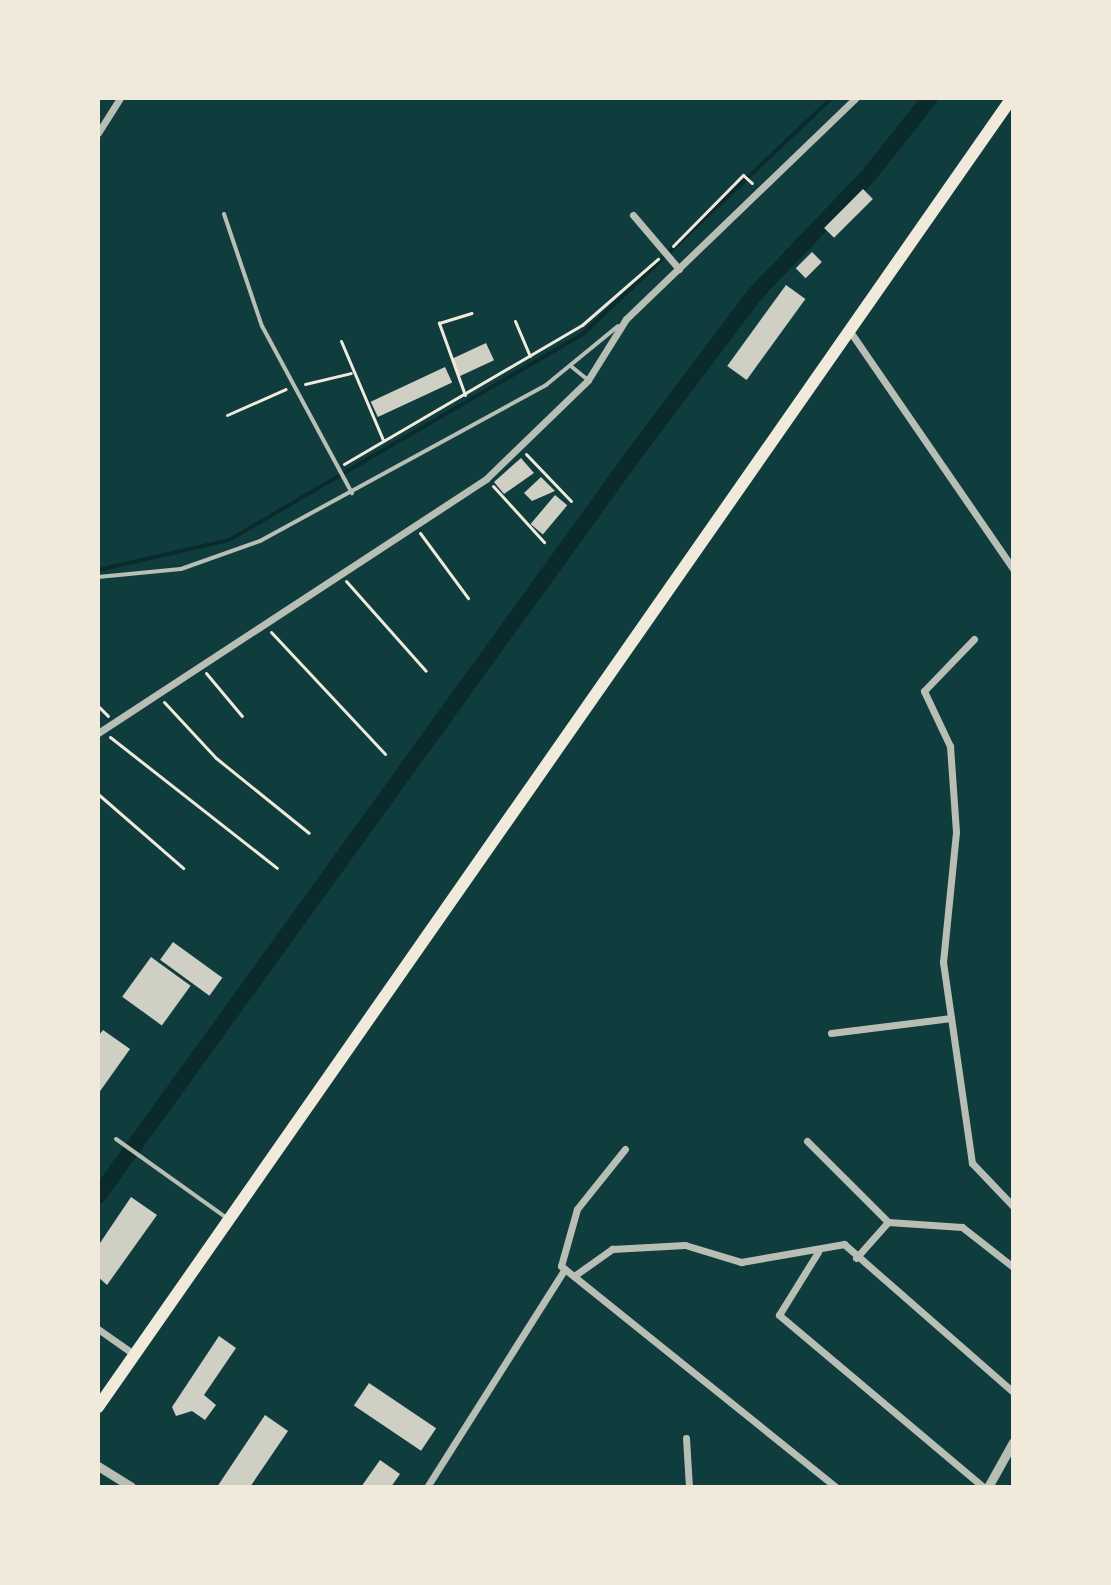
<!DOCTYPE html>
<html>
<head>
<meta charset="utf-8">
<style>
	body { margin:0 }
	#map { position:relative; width:1111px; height:1585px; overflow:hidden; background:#0f3d3e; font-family:"Varela Round",sans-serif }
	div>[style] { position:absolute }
	.stream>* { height:4px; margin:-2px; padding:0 2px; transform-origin:2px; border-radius:2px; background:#0a2a2b }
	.canal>* { height:16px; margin:-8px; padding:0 8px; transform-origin:8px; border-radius:8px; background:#0a2a2b }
	.building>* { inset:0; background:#cfcfc3; transform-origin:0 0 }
	.path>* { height:3px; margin:-1.5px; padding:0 1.5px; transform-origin:1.5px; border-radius:1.5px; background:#f1e9da }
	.service>* { height:4px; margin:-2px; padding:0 2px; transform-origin:2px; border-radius:2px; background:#b8beb3 }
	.minor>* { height:7px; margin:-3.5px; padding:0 3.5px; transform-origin:3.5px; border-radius:3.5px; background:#b8beb3 }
	.tertiary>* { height:9px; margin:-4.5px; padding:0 4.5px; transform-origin:4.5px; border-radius:4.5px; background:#b8beb3 }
	.trunk>* { height:12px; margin:-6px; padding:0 6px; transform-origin:6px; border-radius:6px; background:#f1e9da }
	span { translate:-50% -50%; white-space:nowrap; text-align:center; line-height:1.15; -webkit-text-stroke:8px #f1e9da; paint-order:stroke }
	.frame { position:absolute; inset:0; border:100px solid #f1e9da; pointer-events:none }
</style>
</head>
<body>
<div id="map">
	<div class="stream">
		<i style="left:98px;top:570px;width:134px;rotate:-12.9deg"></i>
		<i style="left:229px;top:540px;width:411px;rotate:-30.2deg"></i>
		<i style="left:584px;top:333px;width:342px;rotate:-43.5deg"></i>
	</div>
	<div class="canal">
		<i style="left:98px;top:1196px;width:918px;rotate:-54.13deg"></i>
		<i style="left:636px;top:452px;width:198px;rotate:-53deg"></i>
		<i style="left:755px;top:294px;width:165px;rotate:-46.2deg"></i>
		<i style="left:869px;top:175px;width:98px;rotate:-51.6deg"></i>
	</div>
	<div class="building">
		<i style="left:863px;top:189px;width:14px;height:55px;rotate:45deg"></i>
		<i style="left:812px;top:252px;width:14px;height:23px;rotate:45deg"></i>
		<i style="left:786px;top:285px;width:24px;height:100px;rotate:36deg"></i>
		<i style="left:486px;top:343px;width:19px;height:38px;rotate:65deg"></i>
		<i style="left:445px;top:367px;width:17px;height:82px;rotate:65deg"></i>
		<i style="clip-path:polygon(521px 458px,534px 473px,504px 494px,494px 482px)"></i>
		<i style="clip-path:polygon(541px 477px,555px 491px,532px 501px,524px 493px)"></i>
		<i style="left:555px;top:495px;width:16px;height:38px;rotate:40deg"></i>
		<i style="left:173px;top:942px;width:61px;height:22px;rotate:36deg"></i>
		<i style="left:151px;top:957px;width:49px;height:49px;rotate:36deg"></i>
		<i style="clip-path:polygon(103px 1030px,130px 1049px,98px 1094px,98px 1036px)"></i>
		<i style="clip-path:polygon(131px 1197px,157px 1215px,107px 1285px,98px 1277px,98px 1246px)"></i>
		<i style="clip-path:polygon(219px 1336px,236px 1348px,204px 1395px,216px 1405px,205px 1420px,192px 1411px,176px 1416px,172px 1407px)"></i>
		<i style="left:369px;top:1383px;width:81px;height:27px;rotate:34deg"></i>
		<i style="clip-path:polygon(265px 1415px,288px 1431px,250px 1487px,217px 1487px)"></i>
		<i style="clip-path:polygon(380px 1460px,400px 1474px,391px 1487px,361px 1487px)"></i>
	</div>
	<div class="path">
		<i style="left:673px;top:246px;width:100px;rotate:-45.4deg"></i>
		<i style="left:743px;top:175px;width:12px;rotate:42deg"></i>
		<i style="left:515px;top:321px;width:38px;rotate:67deg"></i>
		<i style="left:341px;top:341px;width:108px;rotate:67deg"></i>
		<i style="left:305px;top:384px;width:47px;rotate:-13.4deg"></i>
		<i style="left:465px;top:395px;width:77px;rotate:-109.9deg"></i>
		<i style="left:439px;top:323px;width:34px;rotate:-17deg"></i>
		<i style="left:227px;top:415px;width:64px;rotate:-23.8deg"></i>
		<i style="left:526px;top:454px;width:65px;rotate:46.2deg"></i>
		<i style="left:344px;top:464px;width:276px;rotate:-30.3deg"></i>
		<i style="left:582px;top:325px;width:101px;rotate:-41deg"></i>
		<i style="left:493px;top:486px;width:76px;rotate:47.7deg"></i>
		<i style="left:420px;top:533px;width:81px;rotate:53.6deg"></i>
		<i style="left:346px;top:581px;width:120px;rotate:48.4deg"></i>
		<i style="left:271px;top:632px;width:167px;rotate:46.9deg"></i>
		<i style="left:206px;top:673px;width:56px;rotate:50.1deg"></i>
		<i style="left:164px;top:702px;width:76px;rotate:47.1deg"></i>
		<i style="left:216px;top:758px;width:119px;rotate:38.9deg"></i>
		<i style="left:98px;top:706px;width:14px;rotate:45deg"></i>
		<i style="left:110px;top:737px;width:212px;rotate:38.1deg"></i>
		<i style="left:98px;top:794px;width:113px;rotate:41deg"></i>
	</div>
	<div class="service">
		<i style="left:224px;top:214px;width:118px;rotate:71.3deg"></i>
		<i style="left:262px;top:326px;width:190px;rotate:61.7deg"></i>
		<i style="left:572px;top:367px;width:21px;rotate:39deg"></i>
		<i style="left:98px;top:577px;width:83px;rotate:-5.5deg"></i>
		<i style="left:181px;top:569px;width:84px;rotate:-19.5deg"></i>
		<i style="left:260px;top:541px;width:326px;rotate:-28.6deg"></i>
		<i style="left:546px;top:385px;width:93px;rotate:-39.3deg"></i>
		<i style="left:116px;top:1139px;width:138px;rotate:35.5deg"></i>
	</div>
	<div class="minor">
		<i style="left:98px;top:133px;width:41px;rotate:-57.8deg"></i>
		<i style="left:633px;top:215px;width:71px;rotate:49.6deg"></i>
		<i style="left:849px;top:330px;width:290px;rotate:55.5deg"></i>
		<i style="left:974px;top:639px;width:72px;rotate:133.9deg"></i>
		<i style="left:924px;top:691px;width:61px;rotate:64.7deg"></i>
		<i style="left:950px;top:746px;width:86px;rotate:86deg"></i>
		<i style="left:956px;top:832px;width:131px;rotate:95.7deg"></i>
		<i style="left:943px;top:962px;width:203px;rotate:81.8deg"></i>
		<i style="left:972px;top:1163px;width:59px;rotate:46.4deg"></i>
		<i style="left:98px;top:733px;width:464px;rotate:-33.2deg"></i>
		<i style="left:486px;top:479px;width:142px;rotate:-44.1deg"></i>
		<i style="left:588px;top:380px;width:72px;rotate:-58.1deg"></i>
		<i style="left:626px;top:319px;width:319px;rotate:-43.9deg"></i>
		<i style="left:831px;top:1033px;width:121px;rotate:-7.1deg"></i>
		<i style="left:807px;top:1141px;width:115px;rotate:45deg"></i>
		<i style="left:888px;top:1222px;width:74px;rotate:3.9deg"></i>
		<i style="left:962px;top:1227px;width:65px;rotate:38.1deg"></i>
		<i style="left:625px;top:1149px;width:77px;rotate:128.7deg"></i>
		<i style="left:577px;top:1209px;width:59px;rotate:105.7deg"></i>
		<i style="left:561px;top:1266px;width:353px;rotate:38.8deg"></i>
		<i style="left:818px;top:1252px;width:74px;rotate:121.8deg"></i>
		<i style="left:779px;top:1315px;width:267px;rotate:40.1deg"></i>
		<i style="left:856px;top:1258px;width:48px;rotate:-48.4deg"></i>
		<i style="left:574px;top:1276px;width:47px;rotate:-35.4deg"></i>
		<i style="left:612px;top:1249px;width:73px;rotate:-3.1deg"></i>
		<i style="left:685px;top:1245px;width:59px;rotate:16.9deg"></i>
		<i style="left:741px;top:1262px;width:105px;rotate:-9.9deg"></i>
		<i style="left:844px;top:1244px;width:225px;rotate:41.2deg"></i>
		<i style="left:98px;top:1329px;width:45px;rotate:35.1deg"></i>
		<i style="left:686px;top:1438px;width:49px;rotate:86.5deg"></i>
		<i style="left:427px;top:1487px;width:258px;rotate:-57.7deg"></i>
	</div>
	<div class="tertiary">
		<i style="left:98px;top:1466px;width:39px;rotate:32deg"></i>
		<i style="left:988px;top:1487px;width:51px;rotate:-60.9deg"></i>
	</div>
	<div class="trunk">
		<i style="left:98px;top:1407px;width:1597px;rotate:-55.08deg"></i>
	</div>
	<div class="frame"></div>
</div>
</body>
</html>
